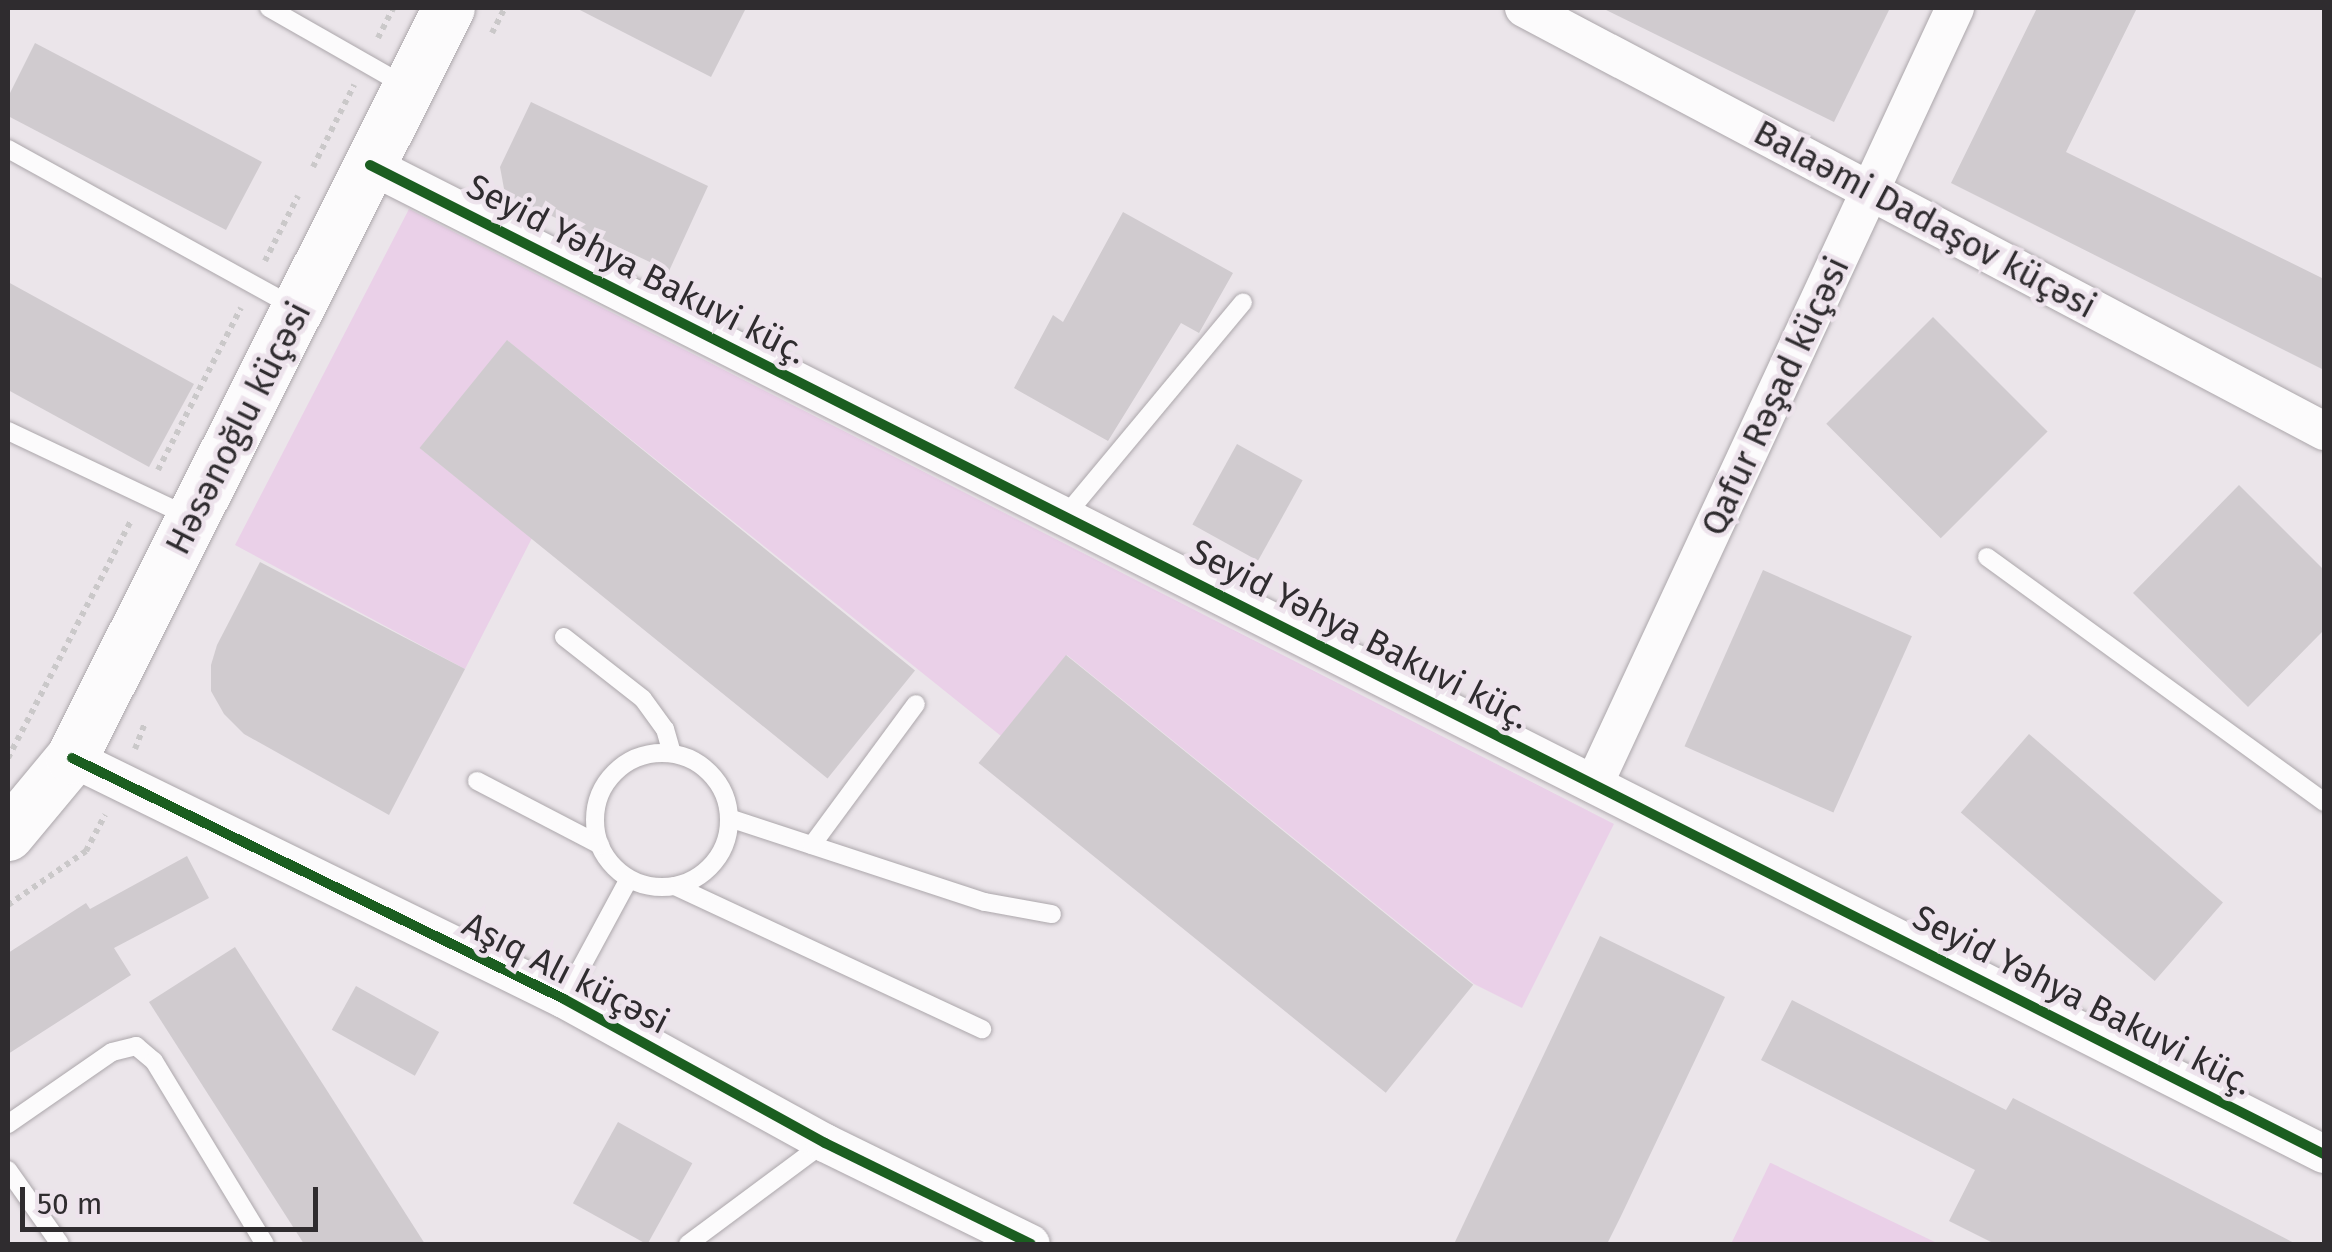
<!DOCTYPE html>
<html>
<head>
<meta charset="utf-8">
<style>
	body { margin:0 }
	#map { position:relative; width:2332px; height:1252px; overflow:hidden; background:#ebe5ea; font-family:"Fira Sans",sans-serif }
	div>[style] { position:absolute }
	.green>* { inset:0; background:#ead0e8 }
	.building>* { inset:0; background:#d0cbcf; transform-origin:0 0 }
	.path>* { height:6px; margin-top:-3px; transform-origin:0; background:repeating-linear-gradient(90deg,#cac8c9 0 5px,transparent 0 10px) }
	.roads { filter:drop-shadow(0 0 2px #aca7ab) drop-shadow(0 0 2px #aca7ab) }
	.lane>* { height:18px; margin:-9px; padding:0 9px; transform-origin:9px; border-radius:9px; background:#fcfbfc }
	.lane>.ring { margin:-9px; padding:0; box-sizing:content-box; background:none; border:18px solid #fcfbfc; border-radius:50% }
	.street>* { height:38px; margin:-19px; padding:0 19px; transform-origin:19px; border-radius:19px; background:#fcfbfc }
	.secondary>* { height:52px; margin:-26px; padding:0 26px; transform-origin:26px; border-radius:26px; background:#fcfbfc }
	.cycleway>* { height:10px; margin:-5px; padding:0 5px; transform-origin:5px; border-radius:5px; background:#1b5e20 }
	span { translate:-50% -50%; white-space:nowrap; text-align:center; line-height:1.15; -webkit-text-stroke:9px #ede3ec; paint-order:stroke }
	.street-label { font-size:35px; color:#2f2c2f }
	.frame { position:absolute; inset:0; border:10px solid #2f2c2f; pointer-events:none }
	.scale { position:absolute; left:20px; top:1187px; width:298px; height:45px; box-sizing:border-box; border:5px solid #2f2c2f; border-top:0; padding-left:12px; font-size:30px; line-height:35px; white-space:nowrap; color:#2f2c2f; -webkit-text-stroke:8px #ede3ec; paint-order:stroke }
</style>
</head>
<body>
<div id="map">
	<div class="green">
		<i style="clip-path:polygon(409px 209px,1614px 824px,1522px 1008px,1474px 984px,1067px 655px,1001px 736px,508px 341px,421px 449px,532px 538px,465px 669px,235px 545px)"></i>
		<i style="clip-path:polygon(1770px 1163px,1771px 1163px,1939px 1244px,1731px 1244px)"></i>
	</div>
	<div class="building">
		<i style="clip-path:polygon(576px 8px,746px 8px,711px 77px)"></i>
		<i style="clip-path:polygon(1602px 8px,1890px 8px,1834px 122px)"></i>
		<i style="clip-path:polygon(2037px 8px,2137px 8px,2066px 152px,2324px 279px,2324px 370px,1951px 183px)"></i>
		<i style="clip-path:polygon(35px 43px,262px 162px,226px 230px,8px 116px,8px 97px)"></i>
		<i style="clip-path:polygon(531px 102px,708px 186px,669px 271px,505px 194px,500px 167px)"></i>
		<i style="clip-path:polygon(1123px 212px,1233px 273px,1199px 333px,1181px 323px,1108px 441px,1014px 388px,1053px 315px,1063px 322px)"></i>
		<i style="clip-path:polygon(8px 282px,194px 384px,149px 467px,8px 390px)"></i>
		<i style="left:1933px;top:317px;width:162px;height:151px;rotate:45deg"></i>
		<i style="left:507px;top:340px;width:525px;height:139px;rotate:39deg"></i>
		<i style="left:1237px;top:444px;width:75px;height:92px;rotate:29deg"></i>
		<i style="clip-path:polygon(2239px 485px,2324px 570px,2324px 630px,2248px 707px,2133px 593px)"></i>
		<i style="clip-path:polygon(260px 562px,465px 669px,389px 815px,244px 734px,224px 714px,211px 691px,211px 665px,217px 645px)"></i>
		<i style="left:1763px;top:570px;width:163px;height:193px;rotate:24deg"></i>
		<i style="left:1066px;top:655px;width:524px;height:139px;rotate:39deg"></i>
		<i style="left:2029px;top:734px;width:257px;height:104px;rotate:41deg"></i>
		<i style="clip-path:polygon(187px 856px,209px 898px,114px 948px,131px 975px,8px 1054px,8px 953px,86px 903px,90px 909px)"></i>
		<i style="clip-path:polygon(1600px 936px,1725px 997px,1621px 1216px,1607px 1244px,1454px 1244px)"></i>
		<i style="clip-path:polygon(235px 947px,326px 1089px,425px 1244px,304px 1244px,149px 1002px)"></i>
		<i style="left:356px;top:986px;width:95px;height:50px;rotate:29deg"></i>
		<i style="clip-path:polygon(1792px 1000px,2006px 1110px,2013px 1098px,2296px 1244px,1995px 1244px,1949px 1221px,1975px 1170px,1761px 1060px)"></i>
		<i style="left:618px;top:1122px;width:85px;height:93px;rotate:29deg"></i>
	</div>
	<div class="path">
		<i style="left:492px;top:33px;width:28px;rotate:-63deg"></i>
		<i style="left:378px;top:38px;width:34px;rotate:-63deg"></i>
		<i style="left:313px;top:167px;width:92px;rotate:-63.4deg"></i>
		<i style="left:265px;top:261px;width:73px;rotate:-63.1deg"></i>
		<i style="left:158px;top:470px;width:182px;rotate:-62.9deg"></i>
		<i style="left:135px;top:749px;width:28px;rotate:-69deg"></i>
		<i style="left:8px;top:758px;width:267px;rotate:-62.6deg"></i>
		<i style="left:8px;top:905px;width:95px;rotate:-34.7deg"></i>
		<i style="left:86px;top:851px;width:41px;rotate:-62.2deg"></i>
	</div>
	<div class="roads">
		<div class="lane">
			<i style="left:269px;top:8px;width:155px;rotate:29.7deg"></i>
			<i style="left:8px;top:149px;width:329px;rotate:28.9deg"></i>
			<i style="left:8px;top:431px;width:199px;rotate:25.3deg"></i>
			<i style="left:1065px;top:516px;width:278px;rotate:-50.2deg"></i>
			<i style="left:1987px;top:557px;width:417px;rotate:36deg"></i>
			<i style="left:564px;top:637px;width:100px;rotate:38.1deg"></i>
			<i style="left:643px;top:699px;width:37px;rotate:54deg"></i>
			<i style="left:665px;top:729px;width:25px;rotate:74deg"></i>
			<i class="ring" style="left:595px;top:753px;width:116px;height:116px"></i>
			<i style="left:477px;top:781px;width:139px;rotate:27.5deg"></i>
			<i style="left:729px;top:818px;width:269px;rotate:18.2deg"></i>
			<i style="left:985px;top:902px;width:68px;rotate:10.2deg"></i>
			<i style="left:812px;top:845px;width:175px;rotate:-53.6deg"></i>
			<i style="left:675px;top:886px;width:339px;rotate:25deg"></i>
			<i style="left:564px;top:999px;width:136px;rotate:-61.6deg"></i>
			<i style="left:8px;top:1124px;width:126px;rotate:-34.7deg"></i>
			<i style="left:112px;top:1052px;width:25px;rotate:-14deg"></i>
			<i style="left:136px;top:1046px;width:23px;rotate:40deg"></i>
			<i style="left:154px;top:1061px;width:214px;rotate:58.8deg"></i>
			<i style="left:8px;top:1170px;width:90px;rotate:54.9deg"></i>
			<i style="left:688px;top:1244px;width:169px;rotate:-36.6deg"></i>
		</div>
		<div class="street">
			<i style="left:1524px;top:8px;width:905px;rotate:27.87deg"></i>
			<i style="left:370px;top:165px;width:2190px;rotate:26.85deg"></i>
			<i style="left:72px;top:758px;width:548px;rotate:26.1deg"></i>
			<i style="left:564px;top:999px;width:298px;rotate:28.9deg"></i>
			<i style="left:825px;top:1143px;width:229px;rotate:26.1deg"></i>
			<i style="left:1594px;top:784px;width:856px;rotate:-65.05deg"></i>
		</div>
		<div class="secondary">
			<i style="left:8px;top:835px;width:100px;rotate:-50.3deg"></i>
			<i style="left:72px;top:758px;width:839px;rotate:-63.31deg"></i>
		</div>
	</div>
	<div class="cycleway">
		<i style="left:370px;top:165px;width:2190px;rotate:26.85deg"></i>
		<i style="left:72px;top:758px;width:548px;rotate:26.1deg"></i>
		<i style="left:564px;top:999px;width:298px;rotate:28.9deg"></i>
		<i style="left:825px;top:1143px;width:229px;rotate:26.1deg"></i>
	</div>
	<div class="street-label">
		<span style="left:1925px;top:219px;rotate:28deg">Balaəmi Dadaşov küçəsi</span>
		<span style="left:637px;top:269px;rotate:27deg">Seyid Yəhya Bakuvi küç.</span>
		<span style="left:1775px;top:396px;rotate:-65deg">Qafur Rəşad küçəsi</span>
		<span style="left:238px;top:428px;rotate:-63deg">Həsənoğlu küçəsi</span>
		<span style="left:1360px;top:634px;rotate:27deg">Seyid Yəhya Bakuvi küç.</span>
		<span style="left:566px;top:973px;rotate:27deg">Aşıq Alı küçəsi</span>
		<span style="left:2083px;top:1000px;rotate:27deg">Seyid Yəhya Bakuvi küç.</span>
	</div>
	<div class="frame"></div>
	<div class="scale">50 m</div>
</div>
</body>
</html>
